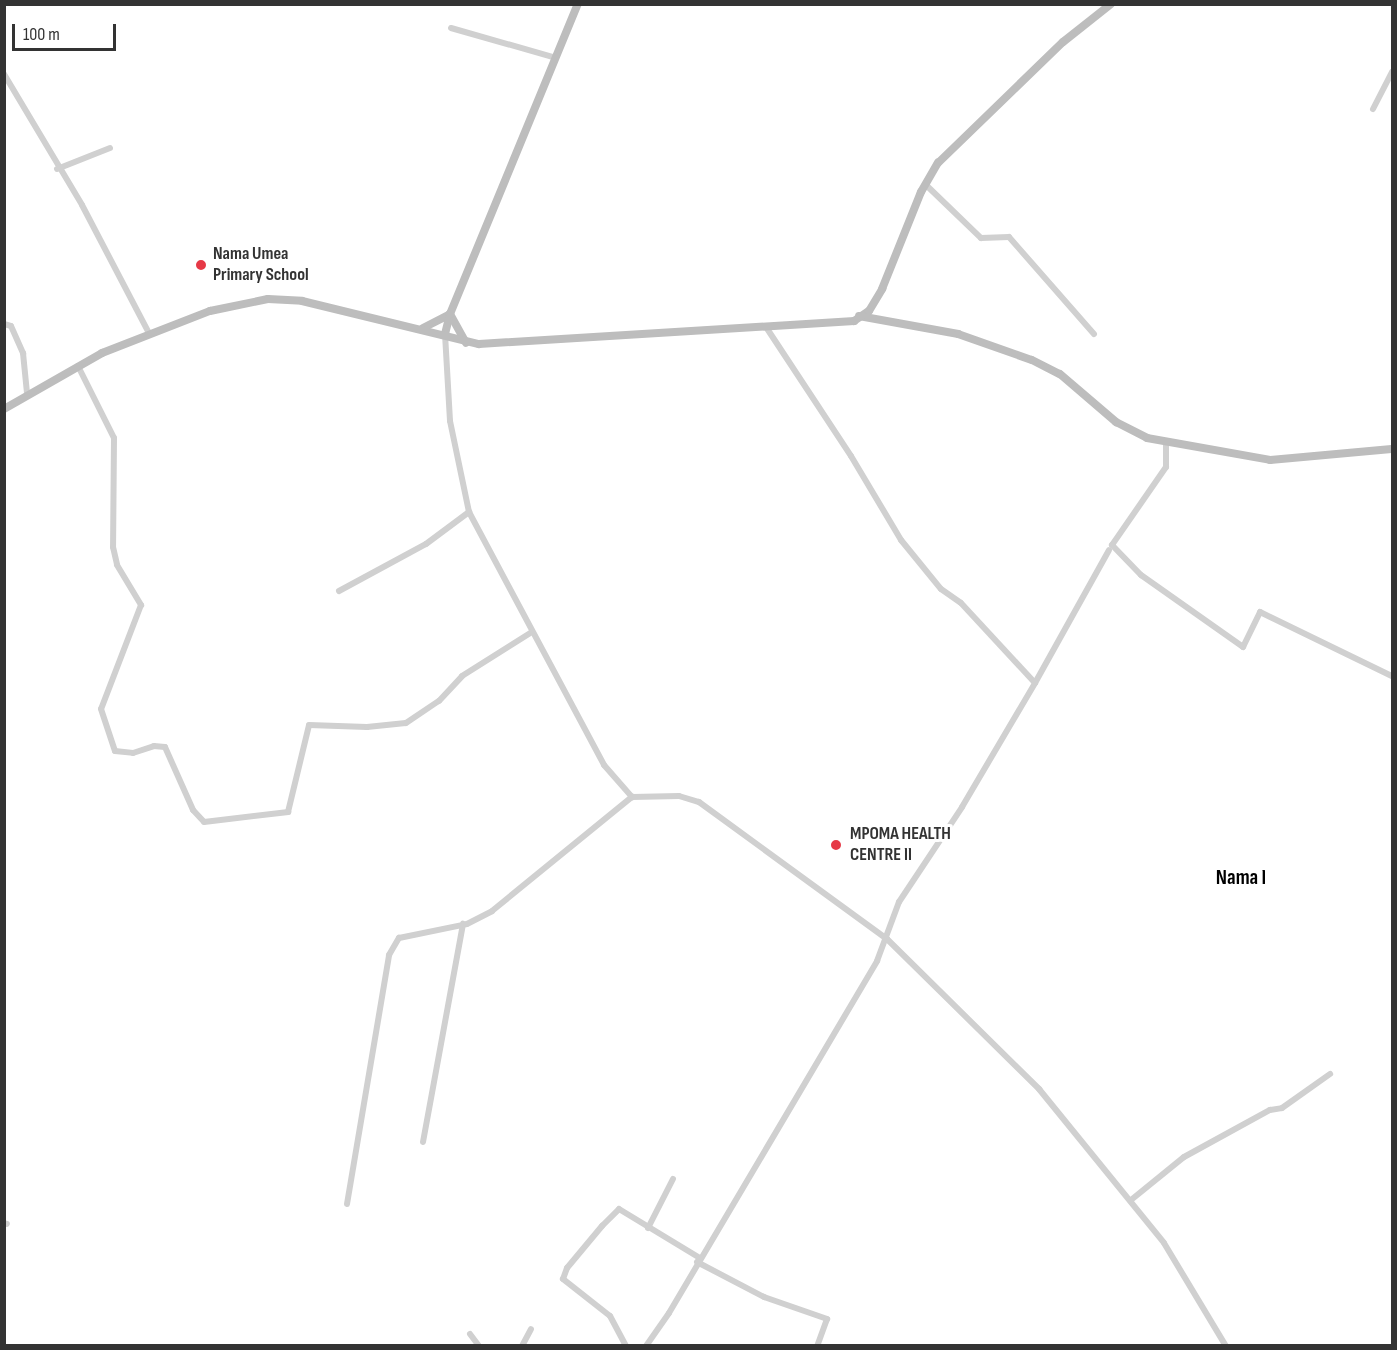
<!DOCTYPE html>
<html>
<head>
<meta charset="utf-8">
<style>
	body { margin:0 }
	#map { position:relative; width:1397px; height:1350px; overflow:hidden; background:#fff; font-family:"Sofia Sans Condensed",sans-serif }
	div>[style] { position:absolute }
	.street>* { height:6px; margin:-3px; padding:0 3px; transform-origin:3px; border-radius:3px; background:#d0d0d0 }
	.secondary>* { height:8px; margin:-4px; padding:0 4px; transform-origin:4px; border-radius:4px; background:#bdbdbd }
	.dots>* { width:16px; height:16px; translate:-50% -50%; box-sizing:border-box; border:3px solid #fff; border-radius:50% }
	span { translate:-50% -50%; white-space:nowrap; text-align:center; line-height:1.15; -webkit-text-stroke:6px #fff; paint-order:stroke }
	.poi-label { font-size:18px; color:#333; font-weight:700 }
	.left { translate:0 -50%; text-align:left }
	.quarter-label { font-size:21px; color:#000; font-weight:700 }
	.frame { position:absolute; inset:0; border:6px solid #333; pointer-events:none }
	.scale { position:absolute; left:12px; top:24px; width:104px; height:27px; box-sizing:border-box; border:3px solid #333; border-top:0; padding-left:8px; font-size:18px; line-height:21px; white-space:nowrap; color:#333; -webkit-text-stroke:4px #fff; paint-order:stroke }
</style>
</head>
<body>
<div id="map">
	<div class="street">
		<i style="left:451px;top:28px;width:109px;rotate:15.9deg"></i>
		<i style="left:4px;top:74px;width:152px;rotate:59.2deg"></i>
		<i style="left:82px;top:205px;width:144px;rotate:62.4deg"></i>
		<i style="left:1373px;top:109px;width:42px;rotate:-62.8deg"></i>
		<i style="left:57px;top:169px;width:57px;rotate:-21.6deg"></i>
		<i style="left:925px;top:184px;width:78px;rotate:44deg"></i>
		<i style="left:981px;top:238px;width:28px;rotate:-2deg"></i>
		<i style="left:1009px;top:237px;width:129px;rotate:48.8deg"></i>
		<i style="left:4px;top:324px;width:7px;rotate:16deg"></i>
		<i style="left:11px;top:326px;width:30px;rotate:66deg"></i>
		<i style="left:23px;top:353px;width:40px;rotate:84.3deg"></i>
		<i style="left:766px;top:327px;width:154px;rotate:56.6deg"></i>
		<i style="left:851px;top:456px;width:98px;rotate:59.2deg"></i>
		<i style="left:901px;top:540px;width:63px;rotate:50.8deg"></i>
		<i style="left:941px;top:589px;width:24px;rotate:35deg"></i>
		<i style="left:961px;top:603px;width:109px;rotate:47.2deg"></i>
		<i style="left:1035px;top:683px;width:152px;rotate:-60.9deg"></i>
		<i style="left:445px;top:334px;width:87px;rotate:86.7deg"></i>
		<i style="left:450px;top:421px;width:93px;rotate:78.2deg"></i>
		<i style="left:469px;top:512px;width:287px;rotate:61.9deg"></i>
		<i style="left:604px;top:765px;width:43px;rotate:48.8deg"></i>
		<i style="left:632px;top:797px;width:47px;rotate:-1.2deg"></i>
		<i style="left:679px;top:796px;width:21px;rotate:17deg"></i>
		<i style="left:699px;top:802px;width:233px;rotate:36.1deg"></i>
		<i style="left:887px;top:939px;width:214px;rotate:44.6deg"></i>
		<i style="left:1039px;top:1089px;width:198px;rotate:50.9deg"></i>
		<i style="left:1164px;top:1243px;width:120px;rotate:59deg"></i>
		<i style="left:78px;top:366px;width:80px;rotate:63.4deg"></i>
		<i style="left:114px;top:438px;width:109px;rotate:90.5deg"></i>
		<i style="left:113px;top:547px;width:18px;rotate:77deg"></i>
		<i style="left:117px;top:565px;width:47px;rotate:59deg"></i>
		<i style="left:141px;top:605px;width:111px;rotate:111deg"></i>
		<i style="left:101px;top:709px;width:44px;rotate:71.6deg"></i>
		<i style="left:115px;top:751px;width:18px;rotate:6deg"></i>
		<i style="left:133px;top:753px;width:22px;rotate:-18deg"></i>
		<i style="left:154px;top:746px;width:11px;rotate:5deg"></i>
		<i style="left:165px;top:747px;width:69px;rotate:66deg"></i>
		<i style="left:193px;top:810px;width:16px;rotate:47deg"></i>
		<i style="left:204px;top:822px;width:85px;rotate:-6.8deg"></i>
		<i style="left:288px;top:812px;width:89px;rotate:-76.4deg"></i>
		<i style="left:309px;top:725px;width:58px;rotate:2deg"></i>
		<i style="left:367px;top:727px;width:39px;rotate:-6deg"></i>
		<i style="left:406px;top:723px;width:40px;rotate:-34deg"></i>
		<i style="left:439px;top:701px;width:34px;rotate:-47deg"></i>
		<i style="left:462px;top:676px;width:83px;rotate:-32.2deg"></i>
		<i style="left:1166px;top:443px;width:24px;rotate:90deg"></i>
		<i style="left:1166px;top:467px;width:95px;rotate:124.7deg"></i>
		<i style="left:1112px;top:545px;width:42px;rotate:46deg"></i>
		<i style="left:1141px;top:575px;width:125px;rotate:35.2deg"></i>
		<i style="left:1243px;top:647px;width:39px;rotate:-64deg"></i>
		<i style="left:1260px;top:612px;width:147px;rotate:25.9deg"></i>
		<i style="left:339px;top:591px;width:99px;rotate:-28.4deg"></i>
		<i style="left:426px;top:544px;width:54px;rotate:-36.7deg"></i>
		<i style="left:423px;top:1142px;width:222px;rotate:-79.6deg"></i>
		<i style="left:1131px;top:1200px;width:68px;rotate:-39.1deg"></i>
		<i style="left:1184px;top:1157px;width:98px;rotate:-28.7deg"></i>
		<i style="left:1270px;top:1110px;width:12px;rotate:-9deg"></i>
		<i style="left:1282px;top:1108px;width:59px;rotate:-35.3deg"></i>
		<i style="left:347px;top:1204px;width:253px;rotate:-80.4deg"></i>
		<i style="left:389px;top:955px;width:20px;rotate:-60deg"></i>
		<i style="left:399px;top:938px;width:69px;rotate:-11.6deg"></i>
		<i style="left:467px;top:924px;width:28px;rotate:-27deg"></i>
		<i style="left:492px;top:911px;width:181px;rotate:-39.2deg"></i>
		<i style="left:4px;top:1223px;width:3px;rotate:18deg"></i>
		<i style="left:648px;top:1228px;width:55px;rotate:-63deg"></i>
		<i style="left:697px;top:1262px;width:76px;rotate:27.6deg"></i>
		<i style="left:764px;top:1297px;width:67px;rotate:19.2deg"></i>
		<i style="left:827px;top:1319px;width:29px;rotate:110deg"></i>
		<i style="left:470px;top:1334px;width:15px;rotate:53deg"></i>
		<i style="left:522px;top:1346px;width:19px;rotate:-62deg"></i>
		<i style="left:626px;top:1346px;width:34px;rotate:-118deg"></i>
		<i style="left:610px;top:1316px;width:60px;rotate:-141.8deg"></i>
		<i style="left:563px;top:1279px;width:12px;rotate:-70deg"></i>
		<i style="left:567px;top:1268px;width:55px;rotate:-50.2deg"></i>
		<i style="left:602px;top:1226px;width:24px;rotate:-45deg"></i>
		<i style="left:619px;top:1209px;width:95px;rotate:31.2deg"></i>
		<i style="left:646px;top:1346px;width:40px;rotate:-55.1deg"></i>
		<i style="left:669px;top:1313px;width:409px;rotate:-59.4deg"></i>
		<i style="left:877px;top:961px;width:63px;rotate:-69.6deg"></i>
		<i style="left:899px;top:902px;width:114px;rotate:-56.4deg"></i>
		<i style="left:962px;top:807px;width:144px;rotate:-59.5deg"></i>
	</div>
	<div class="secondary">
		<i style="left:859px;top:316px;width:101px;rotate:10.3deg"></i>
		<i style="left:958px;top:334px;width:78px;rotate:19.4deg"></i>
		<i style="left:1032px;top:360px;width:31px;rotate:27deg"></i>
		<i style="left:1060px;top:374px;width:74px;rotate:40.6deg"></i>
		<i style="left:1116px;top:422px;width:35px;rotate:27deg"></i>
		<i style="left:1147px;top:438px;width:125px;rotate:10.1deg"></i>
		<i style="left:1270px;top:460px;width:122px;rotate:-5.2deg"></i>
		<i style="left:423px;top:328px;width:30px;rotate:-27deg"></i>
		<i style="left:450px;top:314px;width:33px;rotate:61deg"></i>
		<i style="left:445px;top:334px;width:21px;rotate:-76deg"></i>
		<i style="left:450px;top:314px;width:335px;rotate:-67.6deg"></i>
		<i style="left:4px;top:409px;width:113px;rotate:-29.7deg"></i>
		<i style="left:102px;top:353px;width:116px;rotate:-21.3deg"></i>
		<i style="left:210px;top:311px;width:59px;rotate:-11.7deg"></i>
		<i style="left:268px;top:299px;width:34px;rotate:3deg"></i>
		<i style="left:302px;top:301px;width:182px;rotate:13.7deg"></i>
		<i style="left:479px;top:344px;width:376px;rotate:-3.5deg"></i>
		<i style="left:854px;top:321px;width:18px;rotate:-34deg"></i>
		<i style="left:869px;top:311px;width:26px;rotate:-59deg"></i>
		<i style="left:882px;top:289px;width:105px;rotate:-68.1deg"></i>
		<i style="left:921px;top:192px;width:34px;rotate:-60deg"></i>
		<i style="left:938px;top:163px;width:174px;rotate:-44.1deg"></i>
		<i style="left:1063px;top:42px;width:61px;rotate:-38.4deg"></i>
	</div>
	<div class="dots">
		<i style="left:201px;top:265px;background:#e63946"></i>
		<i style="left:836px;top:845px;background:#e63946"></i>
	</div>
	<div class="poi-label">
		<span class="left" style="left:213px;top:265px">Nama Umea<br>Primary School</span>
		<span class="left" style="left:850px;top:845px">MPOMA HEALTH<br>CENTRE II</span>
	</div>
	<div class="quarter-label">
		<span style="left:1241px;top:878px">Nama I</span>
	</div>
	<div class="frame"></div>
	<div class="scale">100 m</div>
</div>
</body>
</html>
